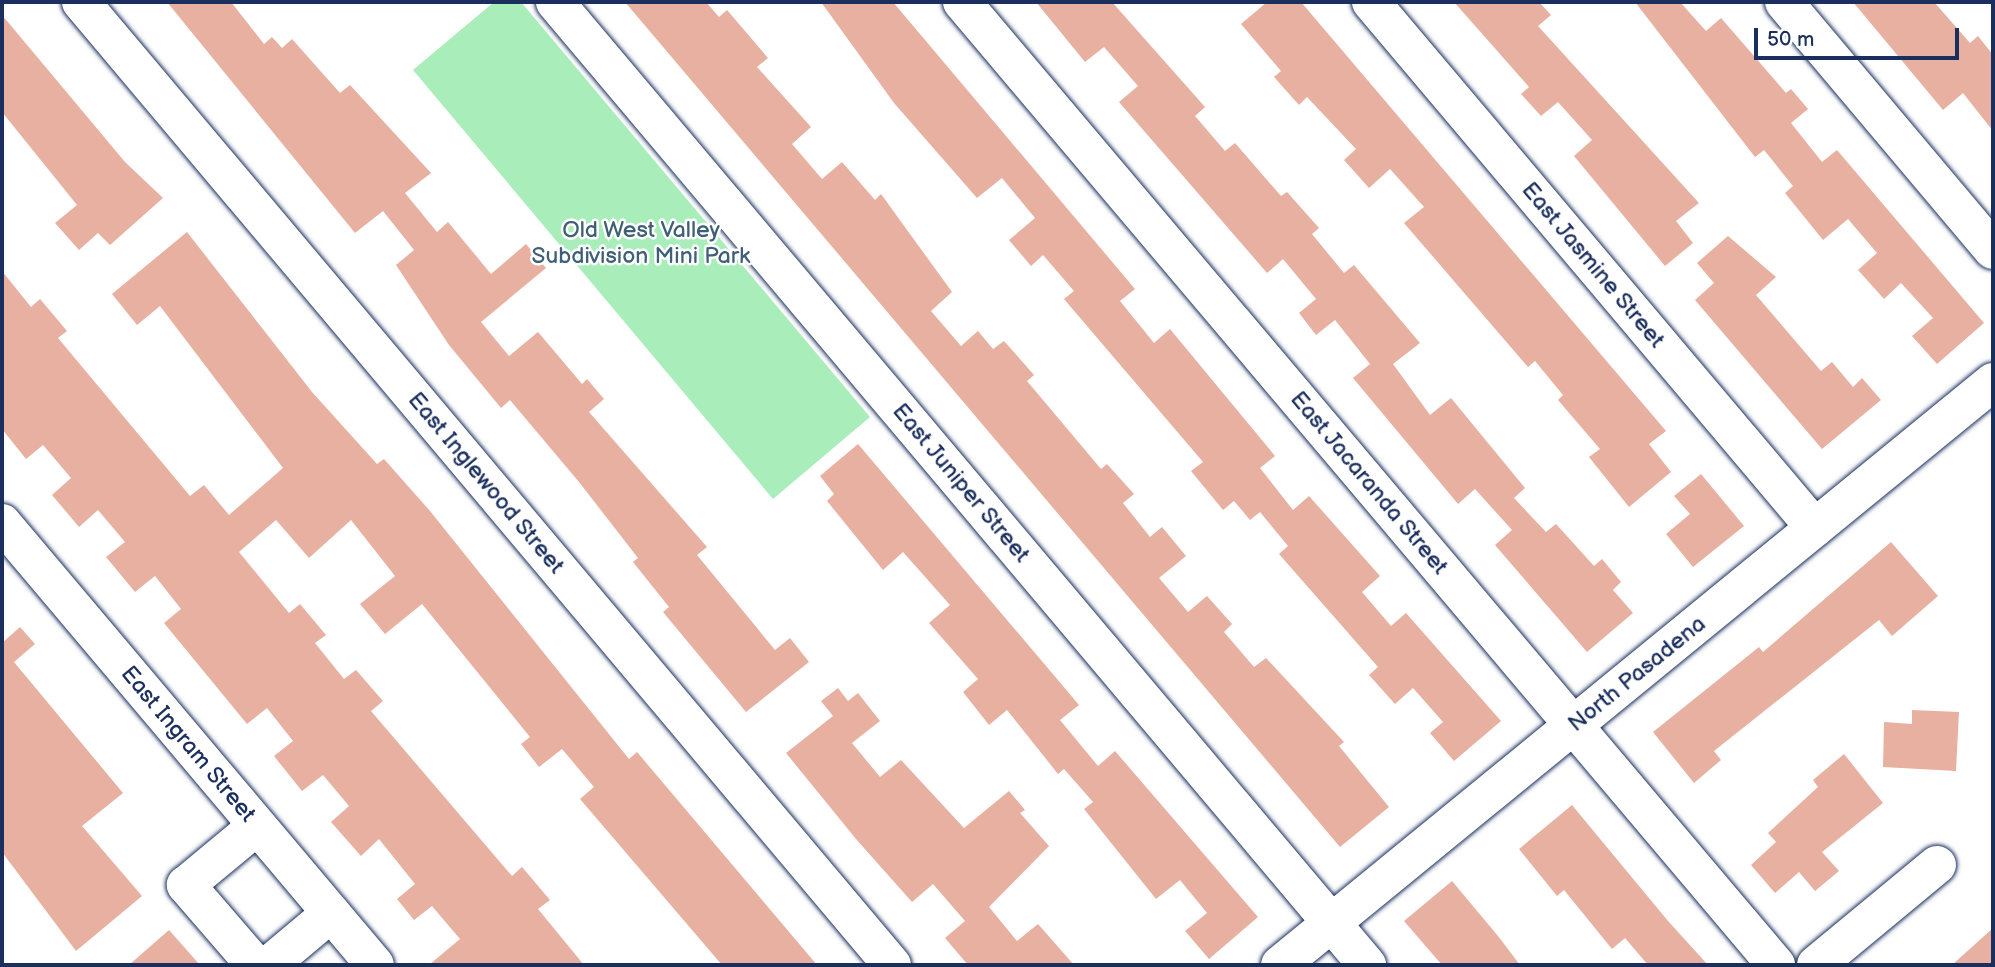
<!DOCTYPE html>
<html>
<head>
<meta charset="utf-8">
<style>
	body { margin:0 }
	#map { position:relative; width:1995px; height:967px; overflow:hidden; background:#fff; font-family:"Balsamiq Sans",sans-serif }
	div>[style] { position:absolute }
	.green>* { inset:0; background:#a9eeba }
	.building>* { inset:0; background:#e8b0a0 }
	.roads { filter:drop-shadow(0 0 2px #1b2f5e) drop-shadow(0 0 2px #1b2f5e) }
	.minor>* { height:38px; margin:-19px; padding:0 19px; transform-origin:19px; border-radius:19px; background:#fff }
	span { translate:-50% -50%; white-space:nowrap; text-align:center; line-height:1.15; -webkit-text-stroke:5px #fff; paint-order:stroke }
	.park-label { font-size:23px; color:#3e5f75 }
	.street-label { font-size:23px; color:#1b2f5e }
	.frame { position:absolute; inset:0; border:4px solid #1b2f5e; pointer-events:none }
	.scale { position:absolute; left:1754px; top:28px; width:205px; height:32px; box-sizing:border-box; border:4px solid #1b2f5e; border-top:0; padding-left:9px; font-size:21px; line-height:24px; white-space:nowrap; color:#1b2f5e; -webkit-text-stroke:5px #fff; paint-order:stroke }
</style>
</head>
<body>
<div id="map">
	<div class="green">
		<i style="clip-path:polygon(494px 2px,521px 2px,870px 417px,773px 499px,413px 70px)"></i>
	</div>
	<div class="building">
		<i style="clip-path:polygon(167px 2px,231px 2px,264px 44px,272px 37px,282px 48px,292px 39px,340px 93px,350px 85px,431px 173px,405px 193px,437px 232px,448px 222px,491px 274px,526px 244px,546px 268px,481px 322px,509px 356px,538px 332px,582px 384px,587px 379px,604px 399px,589px 412px,707px 547px,697px 555px,775px 650px,790px 638px,809px 662px,746px 712px,663px 612px,669px 607px,633px 562px,638px 558px,579px 482px,510px 400px,501px 408px,449px 345px,396px 265px,414px 250px,383px 211px,355px 233px)"></i>
		<i style="clip-path:polygon(625px 2px,706px 2px,719px 17px,727px 10px,768px 58px,757px 67px,811px 127px,792px 144px,822px 179px,842px 162px,875px 200px,881px 194px,952px 292px,931px 311px,961px 346px,978px 331px,993px 349px,1004px 341px,1034px 375px,1027px 381px,1101px 469px,1107px 464px,1134px 494px,1123px 503px,1150px 537px,1162px 527px,1186px 556px,1159px 578px,1188px 612px,1207px 596px,1232px 624px,1224px 632px,1254px 667px,1266px 658px,1344px 742px,1339px 746px,1389px 807px,1340px 847px)"></i>
		<i style="clip-path:polygon(821px 2px,893px 2px,1135px 289px,1120px 301px,1154px 343px,1170px 329px,1275px 456px,1260px 468px,1293px 510px,1309px 496px,1380px 576px,1362px 592px,1391px 626px,1406px 613px,1501px 721px,1454px 761px,1430px 733px,1443px 722px,1413px 688px,1395px 704px,1369px 675px,1378px 667px,1279px 554px,1288px 546px,1260px 512px,1250px 520px,1234px 501px,1223px 510px,1191px 471px,1203px 462px,1064px 299px,1074px 291px,1043px 255px,1031px 266px,1009px 240px,1035px 218px,1002px 178px,977px 198px,894px 103px)"></i>
		<i style="clip-path:polygon(1036px 2px,1112px 2px,1205px 107px,1195px 116px,1225px 151px,1235px 143px,1281px 196px,1287px 192px,1319px 228px,1312px 234px,1344px 273px,1354px 265px,1420px 343px,1393px 364px,1430px 415px,1451px 398px,1525px 488px,1514px 498px,1546px 532px,1556px 524px,1594px 566px,1602px 559px,1621px 582px,1613px 590px,1633px 613px,1587px 652px,1495px 545px,1512px 530px,1475px 489px,1458px 504px,1353px 378px,1370px 364px,1335px 320px,1316px 335px,1299px 313px,1316px 299px,1283px 259px,1267px 273px,1119px 102px,1138px 86px,1104px 47px,1085px 62px)"></i>
		<i style="clip-path:polygon(1267px 2px,1301px 2px,1666px 431px,1649px 444px,1671px 472px,1629px 507px,1589px 457px,1600px 449px,1558px 400px,1563px 395px,1535px 361px,1528px 367px,1404px 223px,1424px 207px,1390px 169px,1369px 188px,1344px 160px,1356px 149px,1307px 97px,1299px 105px,1274px 77px,1281px 71px,1241px 24px)"></i>
		<i style="clip-path:polygon(1454px 2px,1539px 2px,1551px 15px,1538px 26px,1699px 203px,1676px 221px,1693px 243px,1665px 266px,1574px 156px,1592px 140px,1558px 102px,1541px 116px,1521px 94px,1529px 87px)"></i>
		<i style="clip-path:polygon(1635px 2px,1680px 2px,1706px 31px,1721px 18px,1786px 93px,1791px 89px,1808px 109px,1791px 123px,1822px 162px,1837px 150px,1984px 323px,1937px 364px,1912px 336px,1933px 318px,1901px 283px,1884px 299px,1858px 270px,1877px 253px,1848px 219px,1823px 240px,1785px 193px,1793px 186px,1764px 150px,1755px 157px)"></i>
		<i style="clip-path:polygon(1853px 2px,1934px 2px,1970px 43px,1978px 36px,1993px 55px,1993px 131px,1963px 93px,1943px 110px)"></i>
		<i style="clip-path:polygon(2px 15px,125px 162px,163px 198px,110px 245px,98px 233px,79px 250px,55px 223px,77px 205px,2px 112px)"></i>
		<i style="clip-path:polygon(187px 232px,312px 392px,377px 464px,384px 459px,430px 511px,629px 759px,637px 752px,817px 965px,722px 965px,580px 799px,594px 787px,562px 749px,539px 767px,521px 744px,530px 737px,422px 604px,385px 634px,360px 604px,395px 576px,351px 520px,309px 558px,276px 520px,239px 552px,289px 613px,300px 604px,326px 635px,315px 643px,344px 679px,356px 670px,383px 701px,371px 711px,512px 876px,522px 867px,550px 900px,538px 909px,584px 965px,429px 965px,460px 939px,432px 906px,414px 920px,397px 899px,415px 884px,379px 839px,361px 856px,331px 822px,349px 806px,323px 775px,302px 791px,274px 756px,293px 741px,267px 708px,247px 724px,164px 623px,181px 609px,155px 576px,135px 592px,106px 557px,125px 542px,98px 510px,79px 527px,52px 495px,71px 478px,43px 445px,26px 459px,2px 429px,2px 271px,31px 307px,40px 299px,67px 331px,58px 338px,190px 496px,204px 485px,229px 515px,283px 468px,160px 306px,137px 325px,112px 294px)"></i>
		<i style="clip-path:polygon(1728px 236px,1776px 277px,1756px 295px,1821px 371px,1832px 362px,1853px 387px,1862px 378px,1881px 400px,1822px 449px,1695px 300px,1714px 283px,1697px 263px)"></i>
		<i style="clip-path:polygon(858px 444px,1079px 705px,1060px 720px,1098px 766px,1115px 751px,1258px 917px,1209px 959px,1185px 931px,1207px 913px,1180px 880px,1156px 899px,1084px 809px,1093px 802px,1064px 769px,1058px 774px,1007px 710px,989px 725px,963px 692px,978px 679px,929px 623px,950px 605px,903px 552px,883px 570px,827px 501px,834px 494px,820px 476px)"></i>
		<i style="clip-path:polygon(1701px 474px,1744px 526px,1693px 567px,1666px 534px,1690px 514px,1674px 496px)"></i>
		<i style="clip-path:polygon(1891px 542px,1938px 596px,1892px 636px,1879px 620px,1714px 751px,1721px 760px,1694px 783px,1653px 732px,1759px 647px,1763px 652px)"></i>
		<i style="clip-path:polygon(20px 627px,35px 644px,14px 662px,123px 793px,82px 826px,142px 896px,76px 951px,2px 852px,2px 643px)"></i>
		<i style="clip-path:polygon(838px 688px,848px 701px,858px 693px,880px 721px,852px 743px,880px 777px,901px 760px,964px 828px,1009px 791px,1025px 810px,1020px 813px,1049px 846px,989px 907px,1017px 941px,1038px 924px,1074px 965px,968px 965px,945px 938px,965px 921px,933px 884px,912px 902px,856px 839px,786px 753px,833px 716px,821px 701px)"></i>
		<i style="clip-path:polygon(1912px 710px,1959px 712px,1956px 771px,1883px 767px,1884px 722px,1912px 724px)"></i>
		<i style="clip-path:polygon(1844px 754px,1883px 803px,1822px 852px,1839px 871px,1815px 891px,1799px 872px,1775px 893px,1751px 865px,1776px 842px,1768px 833px,1818px 787px,1813px 780px)"></i>
		<i style="clip-path:polygon(1572px 805px,1668px 921px,1708px 965px,1648px 965px,1625px 938px,1612px 949px,1564px 890px,1557px 896px,1519px 849px)"></i>
		<i style="clip-path:polygon(1452px 881px,1498px 936px,1520px 965px,1442px 965px,1404px 921px)"></i>
		<i style="clip-path:polygon(1993px 928px,1993px 965px,1952px 965px)"></i>
		<i style="clip-path:polygon(169px 930px,200px 965px,129px 965px)"></i>
	</div>
	<div class="roads">
		<div class="minor">
			<i style="left:81px;top:2px;width:1259px;rotate:49.9deg"></i>
			<i style="left:555px;top:2px;width:1260px;rotate:49.86deg"></i>
			<i style="left:962px;top:2px;width:1261px;rotate:49.79deg"></i>
			<i style="left:1371px;top:2px;width:688px;rotate:49.83deg"></i>
			<i style="left:1784px;top:2px;width:324px;rotate:49.9deg"></i>
			<i style="left:2px;top:523px;width:578px;rotate:49.84deg"></i>
			<i style="left:255px;top:965px;width:106px;rotate:-130.8deg"></i>
			<i style="left:186px;top:885px;width:92px;rotate:-39.7deg"></i>
			<i style="left:269px;top:965px;width:81px;rotate:-40deg"></i>
			<i style="left:1280px;top:965px;width:921px;rotate:-39.27deg"></i>
			<i style="left:1816px;top:965px;width:157px;rotate:-39.6deg"></i>
		</div>
	</div>
	<div class="park-label">
		<span style="left:641px;top:243px">Old West Valley<br>Subdivision Mini Park</span>
	</div>
	<div class="street-label">
		<span style="left:1593px;top:265px;rotate:50deg">East Jasmine Street</span>
		<span style="left:486px;top:483px;rotate:50deg">East Inglewood Street</span>
		<span style="left:961px;top:483px;rotate:50deg">East Juniper Street</span>
		<span style="left:1369px;top:483px;rotate:50deg">East Jacaranda Street</span>
		<span style="left:1637px;top:674px;rotate:-39deg">North Pasadena</span>
		<span style="left:188px;top:744px;rotate:50deg">East Ingram Street</span>
	</div>
	<div class="frame"></div>
	<div class="scale">50 m</div>
</div>
</body>
</html>
